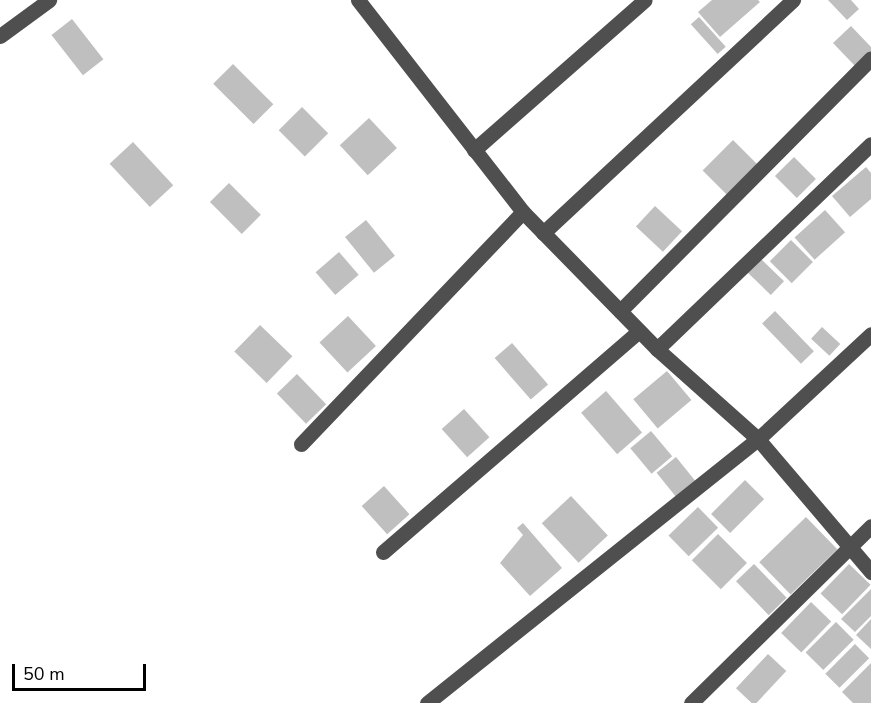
<!DOCTYPE html>
<html>
<head>
<meta charset="utf-8">
<style>
	body { margin:0 }
	#map { position:relative; width:871px; height:703px; overflow:hidden; background:#fff; font-family:"Nunito Sans",sans-serif }
	div>[style] { position:absolute }
	.building>* { inset:0; background:#bfbfbf; transform-origin:0 0 }
	.minor>* { height:15px; margin:-7.5px; padding:0 7.5px; transform-origin:7.5px; border-radius:7.5px; background:#4f4f4f }
	span { translate:-50% -50%; white-space:nowrap; text-align:center; line-height:1.15; -webkit-text-stroke:5px #fff; paint-order:stroke }
	.scale { position:absolute; left:12px; top:664px; width:134px; height:27px; box-sizing:border-box; border:3px solid #000; border-top:0; padding-left:8px; font-size:18px; line-height:21px; white-space:nowrap; color:#000; -webkit-text-stroke:4px #fff; paint-order:stroke }
</style>
</head>
<body>
<div id="map">
	<div class="building">
		<i style="clip-path:polygon(712px 0,758px 0,760px 2px,720px 37px,698px 12px)"></i>
		<i style="clip-path:polygon(828px 0,851px 0,859px 9px,847px 20px)"></i>
		<i style="left:699px;top:17px;width:40px;height:11px;rotate:48deg"></i>
		<i style="left:72px;top:19px;width:51px;height:26px;rotate:52deg"></i>
		<i style="clip-path:polygon(851px 26px,871px 47px,871px 53px,856px 67px,833px 43px)"></i>
		<i style="left:233px;top:64px;width:57px;height:28px;rotate:45deg"></i>
		<i style="left:302px;top:107px;width:37px;height:33px;rotate:45deg"></i>
		<i style="left:369px;top:118px;width:41px;height:40px;rotate:47deg"></i>
		<i style="left:733px;top:140px;width:34px;height:43px;rotate:45deg"></i>
		<i style="left:133px;top:142px;width:59px;height:32px;rotate:47deg"></i>
		<i style="left:794px;top:157px;width:31px;height:27px;rotate:45deg"></i>
		<i style="clip-path:polygon(866px 167px,871px 173px,871px 199px,850px 217px,832px 196px)"></i>
		<i style="left:229px;top:183px;width:45px;height:27px;rotate:45deg"></i>
		<i style="left:655px;top:206px;width:37px;height:28px;rotate:43deg"></i>
		<i style="left:825px;top:210px;width:30px;height:41px;rotate:48deg"></i>
		<i style="left:366px;top:220px;width:46px;height:27px;rotate:51deg"></i>
		<i style="left:791px;top:240px;width:31px;height:30px;rotate:45deg"></i>
		<i style="left:339px;top:252px;width:30px;height:31px;rotate:49deg"></i>
		<i style="left:761px;top:259px;width:32px;height:19px;rotate:44deg"></i>
		<i style="left:775px;top:311px;width:56px;height:18px;rotate:46deg"></i>
		<i style="left:348px;top:316px;width:41px;height:39px;rotate:47deg"></i>
		<i style="left:260px;top:325px;width:45px;height:37px;rotate:44deg"></i>
		<i style="left:822px;top:327px;width:25px;height:16px;rotate:43deg"></i>
		<i style="left:512px;top:343px;width:55px;height:23px;rotate:49deg"></i>
		<i style="left:667px;top:371px;width:38px;height:44px;rotate:50deg"></i>
		<i style="left:297px;top:374px;width:42px;height:28px;rotate:46deg"></i>
		<i style="left:606px;top:391px;width:55px;height:33px;rotate:49deg"></i>
		<i style="left:464px;top:409px;width:38px;height:30px;rotate:48deg"></i>
		<i style="left:651px;top:431px;width:33px;height:27px;rotate:50deg"></i>
		<i style="left:676px;top:457px;width:33px;height:25px;rotate:51deg"></i>
		<i style="left:745px;top:480px;width:27px;height:48px;rotate:45deg"></i>
		<i style="left:384px;top:486px;width:38px;height:30px;rotate:48deg"></i>
		<i style="left:571px;top:496px;width:54px;height:40px;rotate:47deg"></i>
		<i style="left:698px;top:507px;width:29px;height:41px;rotate:46deg"></i>
		<i style="left:806px;top:517px;width:45px;height:65px;rotate:46deg"></i>
		<i style="clip-path:polygon(523px 523px,562px 568px,530px 596px,500px 563px,523px 535px,517px 528px)"></i>
		<i style="left:718px;top:534px;width:41px;height:37px;rotate:45deg"></i>
		<i style="left:754px;top:564px;width:47px;height:25px;rotate:46deg"></i>
		<i style="left:849px;top:564px;width:30px;height:41px;rotate:44deg"></i>
		<i style="clip-path:polygon(871px 589px,871px 616px,855px 632px,841px 619px)"></i>
		<i style="left:811px;top:602px;width:28px;height:43px;rotate:44deg"></i>
		<i style="clip-path:polygon(871px 619px,871px 649px,856px 635px)"></i>
		<i style="left:836px;top:622px;width:25px;height:43px;rotate:45deg"></i>
		<i style="left:855px;top:644px;width:20px;height:42px;rotate:45deg"></i>
		<i style="left:768px;top:654px;width:25px;height:47px;rotate:43deg"></i>
		<i style="clip-path:polygon(871px 663px,871px 703px,853px 703px,842px 692px)"></i>
	</div>
	<div class="minor">
		<i style="left:358px;top:0;width:269px;rotate:52.1deg"></i>
		<i style="left:0;top:36px;width:61px;rotate:-36.3deg"></i>
		<i style="left:474px;top:150px;width:227px;rotate:-41.3deg"></i>
		<i style="left:543px;top:233px;width:342px;rotate:-43deg"></i>
		<i style="left:620px;top:311px;width:356px;rotate:-45.2deg"></i>
		<i style="left:657px;top:349px;width:296px;rotate:-43.8deg"></i>
		<i style="left:301px;top:444px;width:321px;rotate:-46.3deg"></i>
		<i style="left:523px;top:212px;width:192px;rotate:45.6deg"></i>
		<i style="left:657px;top:349px;width:135px;rotate:41.7deg"></i>
		<i style="left:758px;top:439px;width:175px;rotate:49.6deg"></i>
		<i style="left:383px;top:552px;width:338px;rotate:-40.8deg"></i>
		<i style="left:427px;top:703px;width:423px;rotate:-38.6deg"></i>
		<i style="left:758px;top:439px;width:154px;rotate:-42.9deg"></i>
		<i style="left:691px;top:703px;width:252px;rotate:-44.5deg"></i>
	</div>
	<div class="scale">50 m</div>
</div>
</body>
</html>
